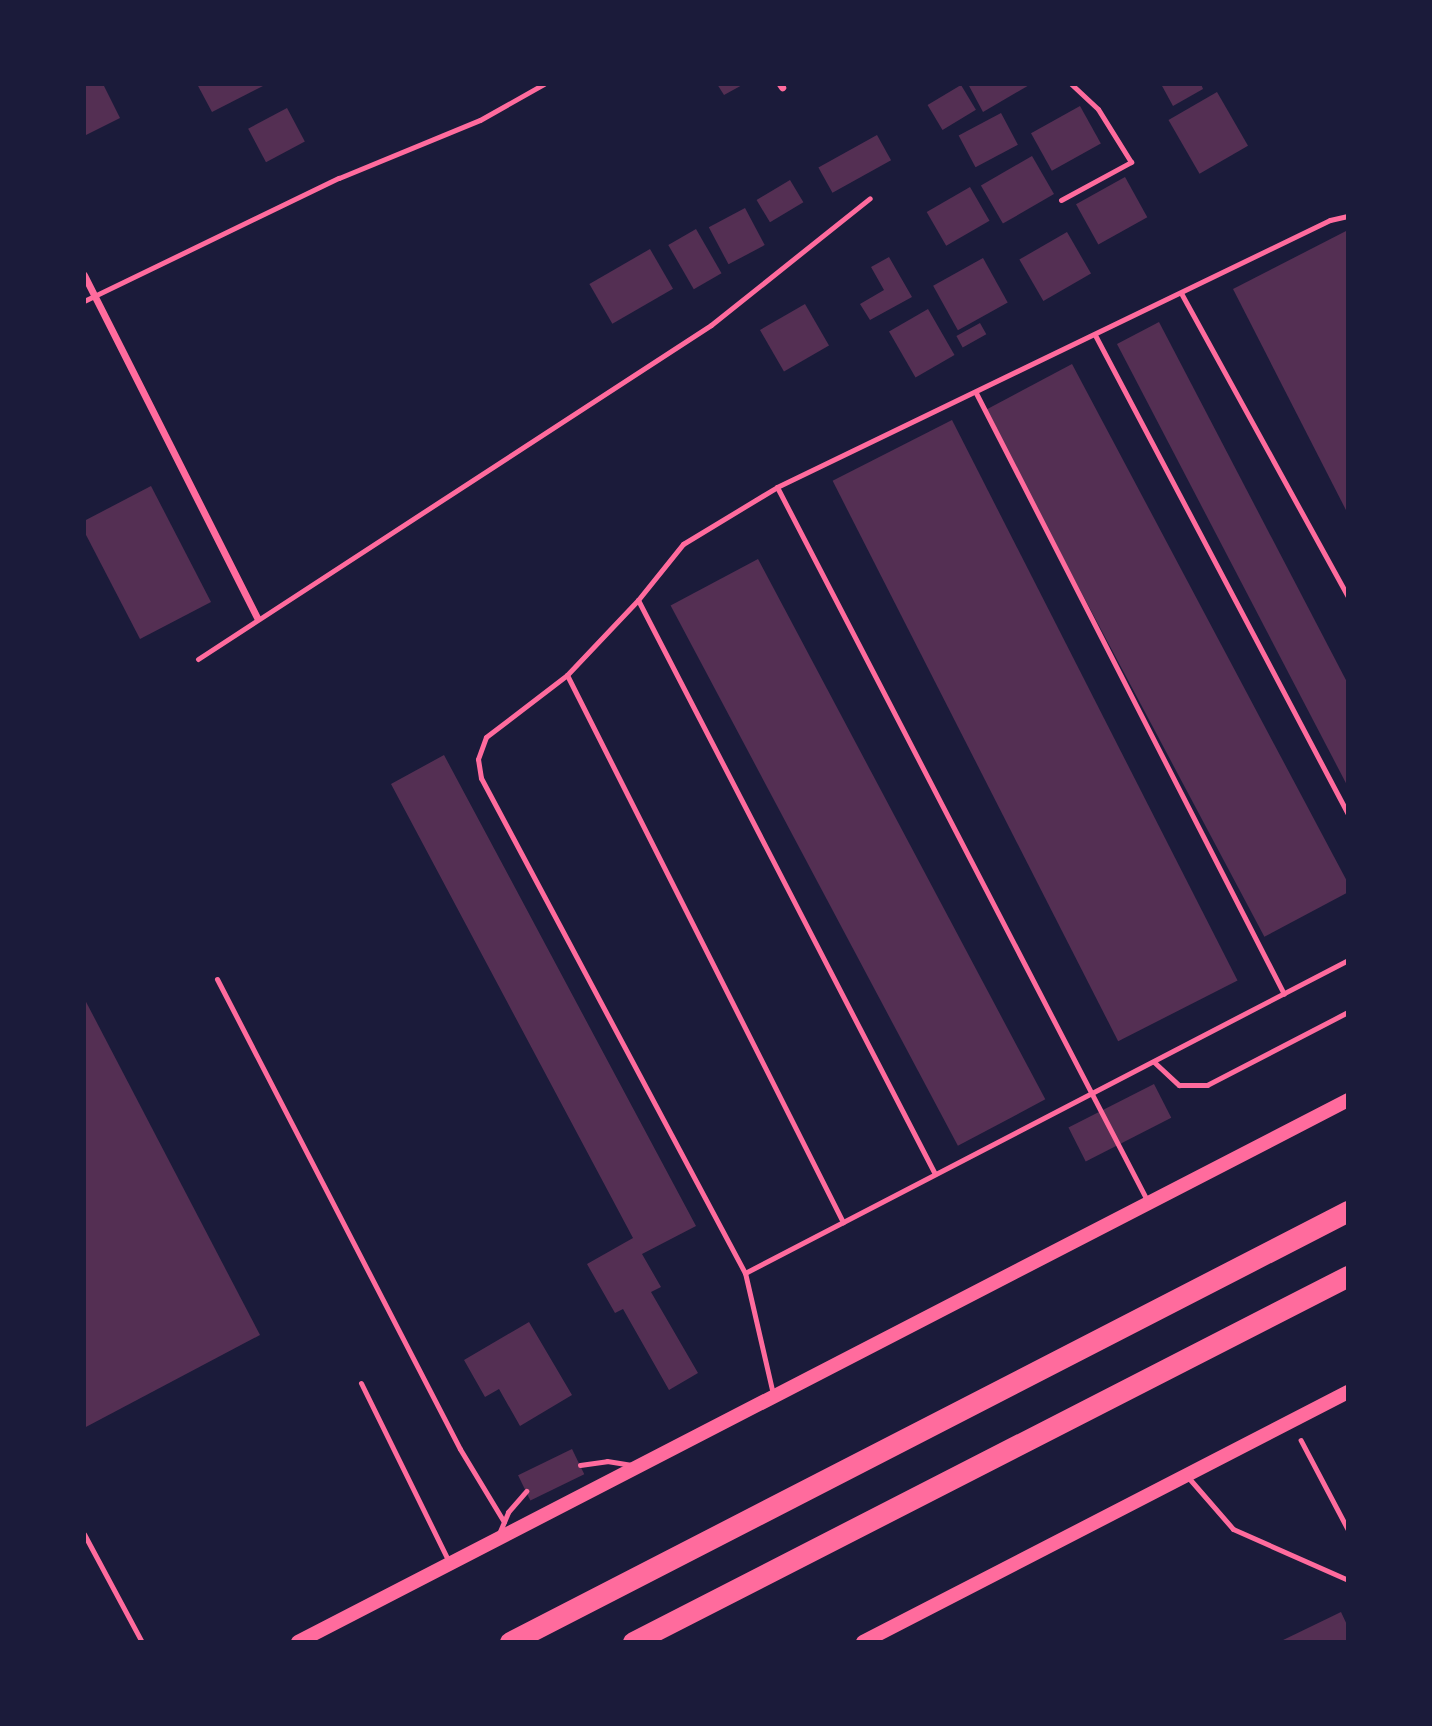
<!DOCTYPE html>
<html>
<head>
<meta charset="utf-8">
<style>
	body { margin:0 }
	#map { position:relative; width:1432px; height:1726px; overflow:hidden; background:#1b1b3a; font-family:"DM Sans",sans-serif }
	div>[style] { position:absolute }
	.building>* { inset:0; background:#542f53; transform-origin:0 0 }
	.path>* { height:4.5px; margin:-2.25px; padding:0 2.25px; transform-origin:2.25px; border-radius:2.25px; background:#ff6b9d }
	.service>* { height:5px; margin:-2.5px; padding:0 2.5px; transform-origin:2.5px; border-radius:2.5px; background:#ff6b9d }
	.minor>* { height:7px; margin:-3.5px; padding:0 3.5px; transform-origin:3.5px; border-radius:3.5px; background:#ff6b9d }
	.secondary>* { height:14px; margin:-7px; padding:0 7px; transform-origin:7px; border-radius:7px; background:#ff6b9d }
	.motorway>* { height:21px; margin:-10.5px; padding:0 10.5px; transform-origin:10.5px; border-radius:10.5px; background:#ff6b9d }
	span { translate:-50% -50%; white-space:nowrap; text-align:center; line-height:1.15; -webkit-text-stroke:5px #1b1b3a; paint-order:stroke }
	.frame { position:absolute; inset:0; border:86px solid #1b1b3a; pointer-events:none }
</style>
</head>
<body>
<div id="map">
	<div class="building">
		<i style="clip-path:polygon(103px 84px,120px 118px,84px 136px,84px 85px)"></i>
		<i style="clip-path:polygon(197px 84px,267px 84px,212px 112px)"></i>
		<i style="clip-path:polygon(717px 84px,744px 84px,724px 95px)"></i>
		<i style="clip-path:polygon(968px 84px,1031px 84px,983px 112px)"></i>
		<i style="clip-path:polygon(1161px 84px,1201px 84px,1203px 89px,1173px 106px)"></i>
		<i style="left:961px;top:85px;width:29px;height:39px;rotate:59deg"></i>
		<i style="left:1217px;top:92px;width:62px;height:56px;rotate:60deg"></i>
		<i style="left:1080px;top:106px;width:43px;height:56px;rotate:61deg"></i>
		<i style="left:287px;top:108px;width:38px;height:44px;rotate:62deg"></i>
		<i style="left:1001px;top:113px;width:36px;height:48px;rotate:62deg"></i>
		<i style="left:877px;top:135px;width:29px;height:67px;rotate:61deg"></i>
		<i style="left:1032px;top:156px;width:44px;height:59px;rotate:60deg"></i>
		<i style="left:1125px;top:177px;width:46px;height:56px;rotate:61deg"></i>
		<i style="left:790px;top:180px;width:26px;height:39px;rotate:59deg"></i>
		<i style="left:970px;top:187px;width:39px;height:50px;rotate:60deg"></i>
		<i style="left:745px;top:208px;width:42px;height:41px;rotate:62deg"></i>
		<i style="left:696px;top:229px;width:51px;height:32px;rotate:60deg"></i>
		<i style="clip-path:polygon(1348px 230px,1348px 514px,1233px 289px)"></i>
		<i style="left:1067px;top:232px;width:48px;height:55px;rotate:60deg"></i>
		<i style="left:650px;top:249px;width:46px;height:70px;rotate:60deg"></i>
		<i style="clip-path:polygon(889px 257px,912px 297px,870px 320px,860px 304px,884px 290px,871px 267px)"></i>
		<i style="left:983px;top:258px;width:51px;height:57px;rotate:61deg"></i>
		<i style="left:805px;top:304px;width:48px;height:52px;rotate:60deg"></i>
		<i style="left:928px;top:309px;width:53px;height:45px;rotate:60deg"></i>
		<i style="clip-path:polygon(1159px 322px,1348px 684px,1348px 787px,1117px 344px)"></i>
		<i style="left:980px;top:323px;width:13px;height:27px;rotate:61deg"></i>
		<i style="left:1072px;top:364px;width:596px;height:99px;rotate:62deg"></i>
		<i style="left:952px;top:420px;width:629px;height:134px;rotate:63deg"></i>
		<i style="clip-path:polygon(151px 486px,211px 602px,140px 639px,84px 531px,84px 521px)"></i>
		<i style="left:758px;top:559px;width:612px;height:99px;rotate:62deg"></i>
		<i style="clip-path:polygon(444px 755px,696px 1226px,642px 1254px,661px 1287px,651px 1292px,698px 1373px,669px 1390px,623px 1309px,615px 1313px,587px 1264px,633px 1238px,391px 784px)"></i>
		<i style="clip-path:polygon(84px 998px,260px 1335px,84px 1428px)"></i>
		<i style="left:1154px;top:1084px;width:38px;height:96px;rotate:63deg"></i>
		<i style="clip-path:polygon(529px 1322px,572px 1395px,520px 1426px,499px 1389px,485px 1397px,464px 1360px)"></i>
		<i style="left:572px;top:1449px;width:28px;height:60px;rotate:64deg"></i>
		<i style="clip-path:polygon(1341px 1612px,1348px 1627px,1348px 1642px,1279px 1642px)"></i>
	</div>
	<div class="path">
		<i style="left:1301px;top:1440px;width:101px;rotate:62.2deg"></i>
	</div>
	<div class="service">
		<i style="left:1061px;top:200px;width:80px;rotate:-28.5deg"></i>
		<i style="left:1131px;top:162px;width:62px;rotate:-121.9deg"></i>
		<i style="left:1098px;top:109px;width:37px;rotate:-137deg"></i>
		<i style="left:1181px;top:293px;width:347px;rotate:61.2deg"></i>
		<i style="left:84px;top:301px;width:283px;rotate:-25.8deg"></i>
		<i style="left:339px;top:178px;width:152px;rotate:-22.4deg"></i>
		<i style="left:480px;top:120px;width:73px;rotate:-29.4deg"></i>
		<i style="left:1095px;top:335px;width:542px;rotate:62.16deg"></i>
		<i style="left:976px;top:393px;width:675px;rotate:62.87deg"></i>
		<i style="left:777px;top:487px;width:806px;rotate:62.58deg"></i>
		<i style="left:638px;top:600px;width:646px;rotate:62.64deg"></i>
		<i style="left:198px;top:659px;width:612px;rotate:-33.07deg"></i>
		<i style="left:711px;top:325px;width:203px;rotate:-38.6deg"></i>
		<i style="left:567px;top:675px;width:613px;rotate:63.23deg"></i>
		<i style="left:217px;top:979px;width:529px;rotate:62.66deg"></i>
		<i style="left:460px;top:1449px;width:85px;rotate:58.9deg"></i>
		<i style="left:1154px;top:1062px;width:34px;rotate:43deg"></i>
		<i style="left:1179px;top:1085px;width:28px"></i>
		<i style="left:1207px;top:1085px;width:159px;rotate:-27.4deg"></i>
		<i style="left:745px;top:1273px;width:679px;rotate:-27.43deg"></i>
		<i style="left:361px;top:1383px;width:199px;rotate:63.8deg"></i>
		<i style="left:773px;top:1394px;width:124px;rotate:-103deg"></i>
		<i style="left:745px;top:1273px;width:561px;rotate:-118.07deg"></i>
		<i style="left:481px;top:778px;width:19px;rotate:-99deg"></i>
		<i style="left:478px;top:759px;width:23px;rotate:-70deg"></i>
		<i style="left:486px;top:737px;width:102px;rotate:-37.4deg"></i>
		<i style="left:567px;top:675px;width:103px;rotate:-46.6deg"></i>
		<i style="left:638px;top:600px;width:72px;rotate:-51.2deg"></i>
		<i style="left:683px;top:544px;width:110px;rotate:-31.2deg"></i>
		<i style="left:777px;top:487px;width:614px;rotate:-25.77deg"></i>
		<i style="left:1330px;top:220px;width:18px;rotate:-13deg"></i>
		<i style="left:580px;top:1465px;width:27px;rotate:-8deg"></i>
		<i style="left:607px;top:1461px;width:25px;rotate:9deg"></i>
		<i style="left:1187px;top:1476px;width:70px;rotate:49deg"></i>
		<i style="left:1233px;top:1529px;width:126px;rotate:23.9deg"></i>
		<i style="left:84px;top:1534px;width:123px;rotate:61.8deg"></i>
		<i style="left:498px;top:1536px;width:26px;rotate:-67deg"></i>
		<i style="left:508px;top:1512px;width:28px;rotate:-49deg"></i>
	</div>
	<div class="minor">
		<i style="left:780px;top:84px;width:4px;rotate:56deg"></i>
		<i style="left:84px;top:275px;width:384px;rotate:63.2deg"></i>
	</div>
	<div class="secondary">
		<i style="left:298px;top:1642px;width:1182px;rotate:-27.3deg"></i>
		<i style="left:863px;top:1642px;width:546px;rotate:-27.27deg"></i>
	</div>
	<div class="motorway">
		<i style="left:510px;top:1642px;width:942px;rotate:-27.22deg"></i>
		<i style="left:633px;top:1642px;width:803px;rotate:-27.11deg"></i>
	</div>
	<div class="frame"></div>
</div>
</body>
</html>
